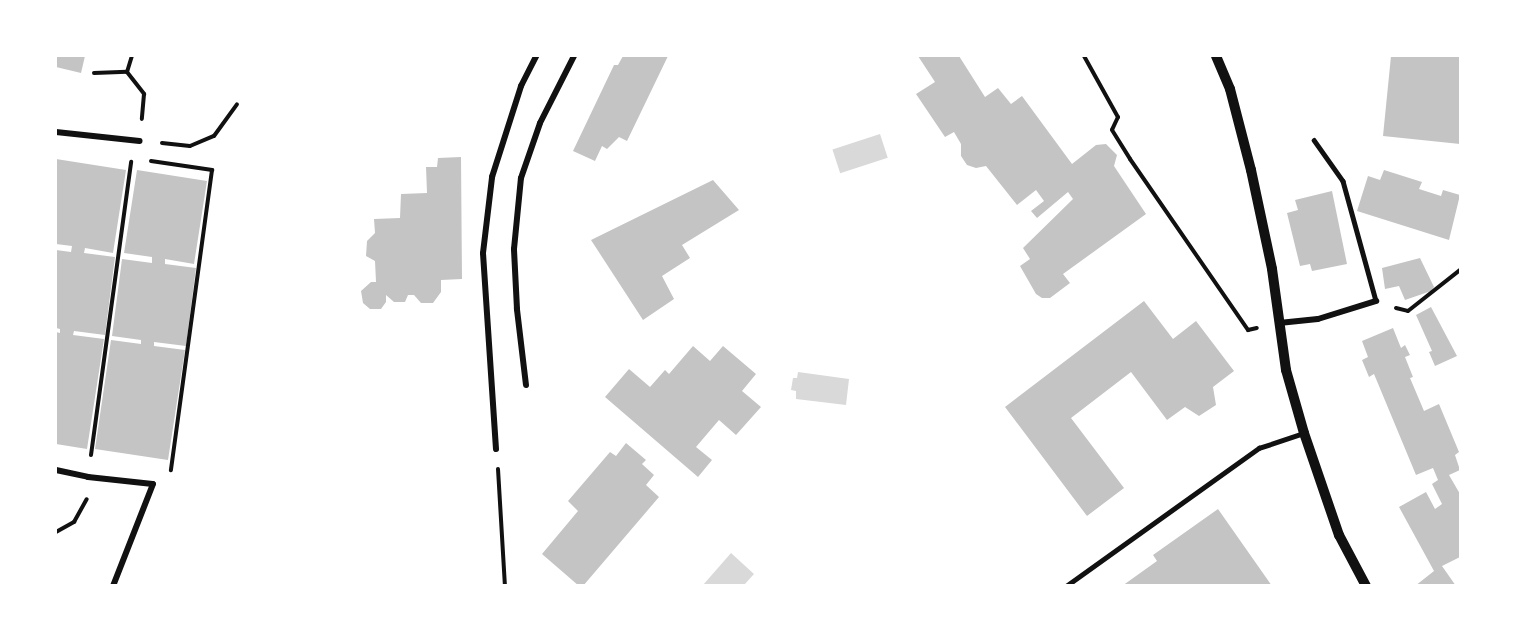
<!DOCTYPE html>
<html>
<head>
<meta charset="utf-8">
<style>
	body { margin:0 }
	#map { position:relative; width:1516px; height:641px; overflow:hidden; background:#fff; font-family:"Asap Condensed",sans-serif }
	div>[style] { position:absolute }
	.water>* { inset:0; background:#d9d9d9; transform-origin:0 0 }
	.building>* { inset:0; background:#c4c4c4 }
	.path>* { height:4px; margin:-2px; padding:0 2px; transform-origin:2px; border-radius:2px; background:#111 }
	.service>* { height:4.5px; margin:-2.25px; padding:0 2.25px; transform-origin:2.25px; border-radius:2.25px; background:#111 }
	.minor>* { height:6px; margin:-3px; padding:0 3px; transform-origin:3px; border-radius:3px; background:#111 }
	.tertiary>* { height:10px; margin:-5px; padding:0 5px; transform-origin:5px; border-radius:5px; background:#111 }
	span { translate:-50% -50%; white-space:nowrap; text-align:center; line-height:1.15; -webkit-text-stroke:6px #fff; paint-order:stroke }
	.frame { position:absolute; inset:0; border:57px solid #fff; pointer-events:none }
</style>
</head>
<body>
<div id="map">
	<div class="water">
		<i style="left:880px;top:134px;width:25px;height:50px;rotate:72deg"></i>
		<i style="clip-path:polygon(798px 372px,849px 379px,846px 405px,796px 399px,796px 391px,791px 390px,793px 378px,797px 378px)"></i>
		<i style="clip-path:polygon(731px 553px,754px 574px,744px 585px,703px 585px)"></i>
	</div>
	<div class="building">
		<i style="clip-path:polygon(56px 56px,85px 56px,81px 73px,56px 67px)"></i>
		<i style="clip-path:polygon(623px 56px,668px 56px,627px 141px,619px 137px,607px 149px,602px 146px,595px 161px,573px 151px,614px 65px,618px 65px)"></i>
		<i style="clip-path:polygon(918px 56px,959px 56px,985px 97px,998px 88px,1011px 104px,1022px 96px,1072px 164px,1096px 145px,1106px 144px,1117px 155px,1114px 166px,1146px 214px,1063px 274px,1070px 283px,1050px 298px,1042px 298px,1036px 294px,1020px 266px,1030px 259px,1023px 248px,1073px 199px,1068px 192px,1037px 218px,1031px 211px,1044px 201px,1036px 190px,1017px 205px,986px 166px,976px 168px,967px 165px,961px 156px,961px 144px,954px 132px,945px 137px,916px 94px,935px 82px)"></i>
		<i style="clip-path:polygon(1391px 56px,1460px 56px,1460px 144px,1383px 136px)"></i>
		<i style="clip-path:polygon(461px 157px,462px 279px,441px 280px,441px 292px,433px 303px,421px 303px,414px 295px,408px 295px,405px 302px,394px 302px,386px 295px,386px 302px,381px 309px,370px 309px,363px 303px,361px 291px,371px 282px,376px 282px,375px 261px,366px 256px,367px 241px,375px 233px,374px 219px,400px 218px,401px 194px,427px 193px,426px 167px,437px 167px,438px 158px)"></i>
		<i style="clip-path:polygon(56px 159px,126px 170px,113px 253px,85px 248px,84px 253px,115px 257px,105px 335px,74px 331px,73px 335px,104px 339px,87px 449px,56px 444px,56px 332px,60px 333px,60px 329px,56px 328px,56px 250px,71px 252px,72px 246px,56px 244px)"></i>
		<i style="clip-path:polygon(137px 170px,207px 181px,194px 264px,165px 259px,165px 264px,196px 268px,186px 346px,154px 342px,154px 346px,185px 350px,168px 460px,95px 449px,111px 340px,141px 344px,141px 340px,112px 336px,122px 259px,152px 263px,152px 257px,124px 253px)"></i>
		<i style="clip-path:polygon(1384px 170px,1422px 182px,1419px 189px,1441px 196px,1443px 190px,1460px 195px,1449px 240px,1357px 211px,1368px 176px,1380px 180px)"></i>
		<i style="clip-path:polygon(713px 180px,739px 210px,682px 245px,690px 258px,662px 276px,674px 299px,643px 320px,591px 240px)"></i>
		<i style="clip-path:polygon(1332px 191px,1347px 264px,1312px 271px,1310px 264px,1300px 266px,1287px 213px,1298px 210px,1295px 200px)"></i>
		<i style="clip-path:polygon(1420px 258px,1434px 287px,1431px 291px,1405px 300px,1399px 286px,1385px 289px,1382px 268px)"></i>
		<i style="clip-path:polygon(1144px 301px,1173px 339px,1196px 321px,1234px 371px,1213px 387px,1216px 405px,1199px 416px,1185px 407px,1167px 420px,1131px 372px,1071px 418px,1124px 488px,1087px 516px,1005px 407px)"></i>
		<i style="clip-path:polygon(1431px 307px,1457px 356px,1435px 366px,1429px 352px,1432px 351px,1416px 315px)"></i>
		<i style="clip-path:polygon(1393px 328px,1401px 348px,1405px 345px,1410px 355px,1405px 357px,1413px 377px,1410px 378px,1424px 411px,1439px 404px,1459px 452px,1455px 455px,1460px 470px,1449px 475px,1460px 494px,1460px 557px,1442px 566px,1456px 586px,1415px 586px,1434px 571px,1399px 507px,1426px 492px,1435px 509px,1442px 504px,1432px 484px,1438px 480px,1433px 468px,1416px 475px,1374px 374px,1369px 377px,1362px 360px,1368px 357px,1362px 341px)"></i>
		<i style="clip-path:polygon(693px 346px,710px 361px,723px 346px,756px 374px,742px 391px,761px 407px,736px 435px,719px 420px,696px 447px,712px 460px,698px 477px,605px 397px,629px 369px,650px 387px,665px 370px,669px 374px)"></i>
		<i style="clip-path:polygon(626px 443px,646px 460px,642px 464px,654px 475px,646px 485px,659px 497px,583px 586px,579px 586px,542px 554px,578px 511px,568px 501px,610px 452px,616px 456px)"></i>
		<i style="clip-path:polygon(1218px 509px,1272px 586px,1122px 586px,1157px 561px,1153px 555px)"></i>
	</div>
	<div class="path">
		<i style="left:1084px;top:56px;width:70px;rotate:60.9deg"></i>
		<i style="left:1118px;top:117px;width:14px;rotate:115deg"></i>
		<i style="left:1112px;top:130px;width:34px;rotate:58deg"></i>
		<i style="left:1130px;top:159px;width:208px;rotate:55.4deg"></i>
		<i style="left:1248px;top:330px;width:9px;rotate:-13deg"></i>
		<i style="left:127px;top:72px;width:28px;rotate:52deg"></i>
		<i style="left:144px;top:94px;width:25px;rotate:95deg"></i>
		<i style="left:94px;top:73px;width:33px;rotate:-2deg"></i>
		<i style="left:127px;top:72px;width:17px;rotate:-73deg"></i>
		<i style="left:162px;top:143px;width:28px;rotate:6deg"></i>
		<i style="left:190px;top:146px;width:26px;rotate:-23deg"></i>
		<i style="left:214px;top:136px;width:39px;rotate:-54deg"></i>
		<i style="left:151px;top:161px;width:62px;rotate:8.4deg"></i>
		<i style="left:212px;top:170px;width:303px;rotate:97.8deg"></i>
		<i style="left:1396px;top:308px;width:12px;rotate:14deg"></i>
		<i style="left:1408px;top:311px;width:66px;rotate:-38.3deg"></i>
		<i style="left:91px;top:455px;width:296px;rotate:-82.2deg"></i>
		<i style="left:498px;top:469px;width:117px;rotate:86.6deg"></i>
		<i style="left:56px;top:532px;width:21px;rotate:-29deg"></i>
		<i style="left:74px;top:522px;width:26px;rotate:-61deg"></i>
	</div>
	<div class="service">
		<i style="left:1314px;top:140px;width:50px;rotate:54.7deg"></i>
		<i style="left:1343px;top:181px;width:124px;rotate:74.6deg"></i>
		<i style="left:1066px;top:586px;width:237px;rotate:-35.6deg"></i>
		<i style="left:1259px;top:448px;width:47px;rotate:-18.4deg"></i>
	</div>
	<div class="minor">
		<i style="left:56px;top:132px;width:84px;rotate:6.1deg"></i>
		<i style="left:1279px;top:323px;width:39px;rotate:-6deg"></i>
		<i style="left:1318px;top:319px;width:61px;rotate:-17.2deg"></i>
		<i style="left:526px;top:385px;width:77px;rotate:-96.8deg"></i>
		<i style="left:517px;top:309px;width:60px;rotate:-92.9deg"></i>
		<i style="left:514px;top:249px;width:71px;rotate:-84.4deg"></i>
		<i style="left:521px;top:178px;width:58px;rotate:-70.9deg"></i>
		<i style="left:540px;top:123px;width:75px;rotate:-63.1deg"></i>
		<i style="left:496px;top:449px;width:196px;rotate:-93.8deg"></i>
		<i style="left:483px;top:253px;width:77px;rotate:-83.2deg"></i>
		<i style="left:492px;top:177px;width:96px;rotate:-72.3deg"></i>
		<i style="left:521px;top:86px;width:34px;rotate:-63deg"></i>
		<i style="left:56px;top:470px;width:33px;rotate:12deg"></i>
		<i style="left:88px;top:477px;width:65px;rotate:6.1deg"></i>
		<i style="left:153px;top:484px;width:110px;rotate:111.4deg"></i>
	</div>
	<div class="tertiary">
		<i style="left:1216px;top:56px;width:36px;rotate:67deg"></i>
		<i style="left:1230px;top:89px;width:84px;rotate:75.5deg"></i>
		<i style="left:1251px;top:170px;width:101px;rotate:78deg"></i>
		<i style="left:1272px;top:269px;width:102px;rotate:82.1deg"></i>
		<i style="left:1286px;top:370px;width:66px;rotate:74.1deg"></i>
		<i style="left:1304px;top:433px;width:108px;rotate:71.1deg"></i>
		<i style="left:1339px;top:535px;width:58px;rotate:62.1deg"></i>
	</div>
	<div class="frame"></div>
</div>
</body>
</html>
